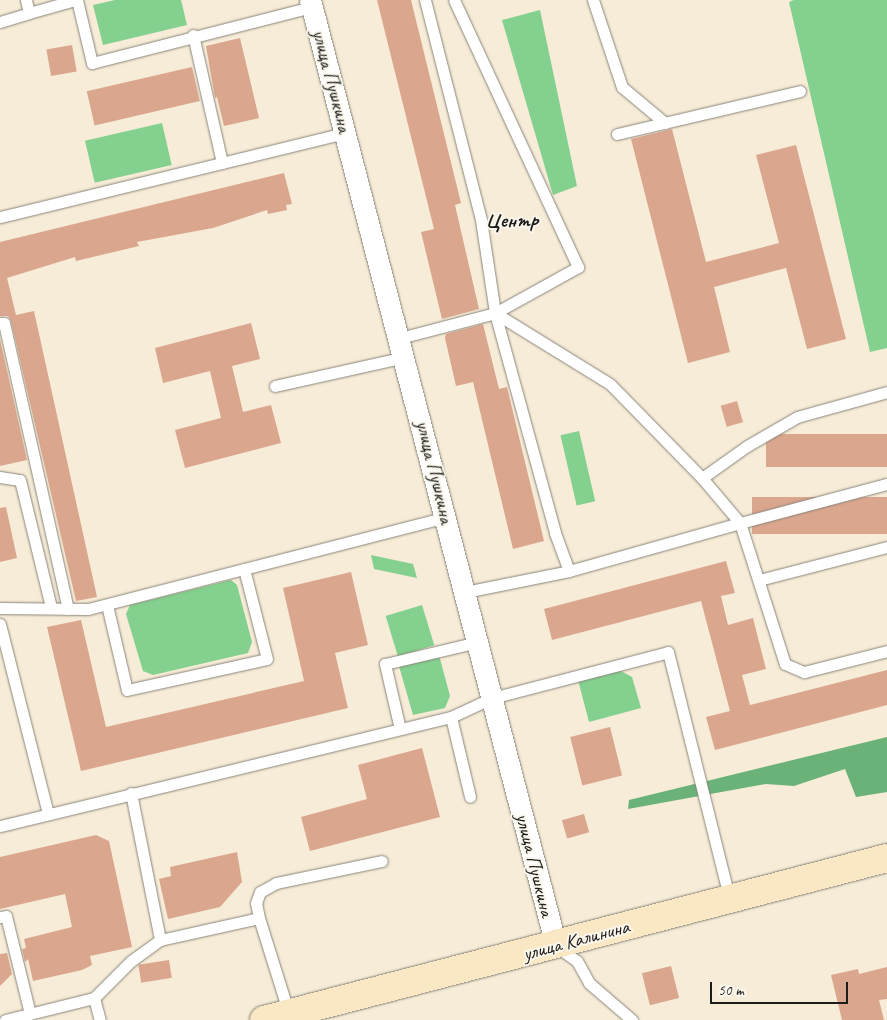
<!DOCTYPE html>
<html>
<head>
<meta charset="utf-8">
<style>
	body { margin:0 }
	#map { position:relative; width:887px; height:1020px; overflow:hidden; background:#f6ecd7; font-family:Caveat,sans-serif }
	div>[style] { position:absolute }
	.green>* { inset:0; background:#84d08e; transform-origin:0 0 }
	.forest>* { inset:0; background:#6bb279 }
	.building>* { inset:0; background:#dba68e; transform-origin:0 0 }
	.roads { filter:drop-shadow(0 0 1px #89847a) drop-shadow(0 0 1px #89847a) }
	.lane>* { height:11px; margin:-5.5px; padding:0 5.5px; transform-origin:5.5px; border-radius:5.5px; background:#fff }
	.street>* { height:21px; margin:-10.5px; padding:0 10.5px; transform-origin:10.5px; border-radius:10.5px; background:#fff }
	.secondary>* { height:28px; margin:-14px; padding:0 14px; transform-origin:14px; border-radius:14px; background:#fae7c3 }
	span { translate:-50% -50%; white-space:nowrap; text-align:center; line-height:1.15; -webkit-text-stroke:4px #fbf7ec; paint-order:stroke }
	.street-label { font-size:20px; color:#1c1c1c }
	.neighbourhood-label { font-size:21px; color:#1c1c1c; font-weight:700 }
	.scale { position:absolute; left:710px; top:982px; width:138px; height:22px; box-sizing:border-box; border:2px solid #1c1c1c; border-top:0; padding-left:6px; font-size:15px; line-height:18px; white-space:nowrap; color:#1c1c1c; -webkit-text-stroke:4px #fbf7ec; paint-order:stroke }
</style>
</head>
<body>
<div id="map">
	<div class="green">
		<i style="clip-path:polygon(115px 0,181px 0,187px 25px,103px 45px,93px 5px)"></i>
		<i style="clip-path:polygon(794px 0,887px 0,887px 348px,870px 352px,789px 2px)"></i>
		<i style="clip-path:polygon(540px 10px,577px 186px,553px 195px,502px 20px)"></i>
		<i style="left:162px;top:123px;width:43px;height:79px;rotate:77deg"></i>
		<i style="left:579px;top:431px;width:72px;height:19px;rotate:77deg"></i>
		<i style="clip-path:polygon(371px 555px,413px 564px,417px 578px,374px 569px)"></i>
		<i style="clip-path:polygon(231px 580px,237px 585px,252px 642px,248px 653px,153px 675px,143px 671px,126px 614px,130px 605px)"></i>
		<i style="left:422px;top:605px;width:42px;height:38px;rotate:73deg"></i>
		<i style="clip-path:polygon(439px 655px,450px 696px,445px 708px,413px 715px,399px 666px)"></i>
		<i style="clip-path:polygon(619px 670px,632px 677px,641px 708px,589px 722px,578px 680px)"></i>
	</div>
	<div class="forest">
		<i style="clip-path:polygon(887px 737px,887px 792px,856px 797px,845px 769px,794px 786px,766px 784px,628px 809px,629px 800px)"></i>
	</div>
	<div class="building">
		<i style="clip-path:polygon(377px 0,411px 0,461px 203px,455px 205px,479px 309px,442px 319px,421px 232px,434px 229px)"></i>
		<i style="clip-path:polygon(240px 38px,259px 118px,224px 126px,217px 97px,215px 98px,206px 46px)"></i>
		<i style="left:72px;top:45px;width:27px;height:26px;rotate:80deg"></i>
		<i style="left:192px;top:67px;width:35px;height:108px;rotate:77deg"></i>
		<i style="clip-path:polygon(672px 129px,706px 262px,779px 243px,756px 155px,796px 145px,846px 339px,807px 349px,786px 268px,714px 287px,730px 352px,688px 363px,631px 139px)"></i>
		<i style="clip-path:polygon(284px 173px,292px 204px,286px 205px,287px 210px,268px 214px,267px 210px,213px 228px,137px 242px,139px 246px,76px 261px,75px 257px,7px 278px,16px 315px,34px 311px,97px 597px,76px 601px,11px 321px,8px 316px,0 316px,0 242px)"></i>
		<i style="clip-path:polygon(251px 323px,260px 359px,232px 366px,243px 412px,271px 405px,281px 443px,185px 468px,175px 430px,221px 418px,210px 371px,163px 383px,155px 348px)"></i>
		<i style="clip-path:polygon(483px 324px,499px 389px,507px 387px,544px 541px,513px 549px,473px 382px,456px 386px,445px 338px,446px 334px)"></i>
		<i style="clip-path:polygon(0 339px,27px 460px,0 466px)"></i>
		<i style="left:737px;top:401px;width:22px;height:17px;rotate:74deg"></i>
		<i style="left:887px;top:434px;width:33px;height:121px;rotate:90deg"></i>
		<i style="left:887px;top:497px;width:37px;height:135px;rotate:90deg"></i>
		<i style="clip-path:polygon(6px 507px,17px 558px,0 562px,0 508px)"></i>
		<i style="clip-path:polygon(726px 561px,735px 593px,721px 596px,728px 625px,753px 618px,766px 669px,742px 675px,750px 705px,887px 670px,887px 705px,715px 750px,706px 717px,730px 711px,701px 601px,552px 640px,544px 609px)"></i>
		<i style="clip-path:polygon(351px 572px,368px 645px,335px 653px,348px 708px,81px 771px,47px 627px,81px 620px,106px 727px,304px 681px,283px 588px)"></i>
		<i style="left:610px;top:727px;width:50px;height:41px;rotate:76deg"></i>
		<i style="clip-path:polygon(422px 748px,440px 817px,310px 851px,301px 817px,367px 799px,358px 765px)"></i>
		<i style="left:584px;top:814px;width:19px;height:23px;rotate:74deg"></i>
		<i style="clip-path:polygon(96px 835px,109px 841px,132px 947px,90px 956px,92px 965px,82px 970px,33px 981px,28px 959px,25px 962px,22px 949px,26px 948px,24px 939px,72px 927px,65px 894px,0 909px,0 857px)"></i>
		<i style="clip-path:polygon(237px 852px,242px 882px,220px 907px,168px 919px,159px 879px,171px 876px,170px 867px)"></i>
		<i style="clip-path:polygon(7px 953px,12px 974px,0 986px,0 954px)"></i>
		<i style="left:169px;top:960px;width:18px;height:31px;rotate:81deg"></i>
		<i style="left:671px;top:966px;width:33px;height:30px;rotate:76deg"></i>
		<i style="clip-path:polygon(887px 967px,887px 999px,879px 1000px,884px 1020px,842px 1020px,831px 975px,858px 969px,859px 974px)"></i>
	</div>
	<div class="roads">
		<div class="lane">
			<i style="left:26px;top:0;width:13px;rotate:77deg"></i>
			<i style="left:29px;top:13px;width:48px;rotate:-15.8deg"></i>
			<i style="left:77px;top:0;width:65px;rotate:76.6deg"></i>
			<i style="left:92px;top:63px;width:227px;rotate:-14.3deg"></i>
			<i style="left:425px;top:0;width:227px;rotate:75.7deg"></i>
			<i style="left:481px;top:220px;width:94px;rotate:81.4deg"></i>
			<i style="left:495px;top:313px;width:228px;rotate:74.7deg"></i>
			<i style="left:555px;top:533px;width:40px;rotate:69.8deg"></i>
			<i style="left:593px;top:0;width:92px;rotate:71.6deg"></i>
			<i style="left:622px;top:87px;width:56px;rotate:39.9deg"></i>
			<i style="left:0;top:22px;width:30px;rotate:-17deg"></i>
			<i style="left:193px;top:35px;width:131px;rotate:77.2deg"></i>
			<i style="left:617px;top:134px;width:188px;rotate:-13.2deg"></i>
			<i style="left:0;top:217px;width:355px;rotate:-13.7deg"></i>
			<i style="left:495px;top:313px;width:135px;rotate:31.7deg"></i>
			<i style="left:610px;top:384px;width:132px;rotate:45.6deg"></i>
			<i style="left:702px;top:478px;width:59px;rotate:49.8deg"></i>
			<i style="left:740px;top:523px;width:152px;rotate:-14.9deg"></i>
			<i style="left:0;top:323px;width:4px"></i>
			<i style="left:4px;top:323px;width:293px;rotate:77.4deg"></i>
			<i style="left:400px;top:338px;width:98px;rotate:-14.7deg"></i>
			<i style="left:495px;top:313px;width:95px;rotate:-29deg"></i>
			<i style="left:578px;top:267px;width:294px;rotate:-114.9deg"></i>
			<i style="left:275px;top:386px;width:133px;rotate:-12.6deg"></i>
			<i style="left:0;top:477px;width:20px;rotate:9deg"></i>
			<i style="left:20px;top:480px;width:131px;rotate:76.3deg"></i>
			<i style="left:702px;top:478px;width:55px;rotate:-35.4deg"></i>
			<i style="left:747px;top:446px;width:58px;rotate:-30.1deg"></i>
			<i style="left:797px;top:417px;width:93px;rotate:-15.5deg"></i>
			<i style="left:759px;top:580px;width:132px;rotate:-14.5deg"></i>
			<i style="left:465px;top:592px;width:106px;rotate:-11.4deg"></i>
			<i style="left:569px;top:571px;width:178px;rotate:-15.7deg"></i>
			<i style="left:740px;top:523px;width:148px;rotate:72.3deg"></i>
			<i style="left:785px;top:664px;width:21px;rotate:23deg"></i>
			<i style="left:804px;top:672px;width:86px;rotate:-14.2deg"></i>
			<i style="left:107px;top:605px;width:87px;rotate:76.8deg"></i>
			<i style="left:127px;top:690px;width:143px;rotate:-12.5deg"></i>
			<i style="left:267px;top:659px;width:93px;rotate:-104.3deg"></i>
			<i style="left:0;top:608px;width:88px;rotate:0.7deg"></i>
			<i style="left:88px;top:609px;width:370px;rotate:-14.4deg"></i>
			<i style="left:0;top:624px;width:196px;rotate:75.8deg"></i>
			<i style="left:451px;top:717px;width:82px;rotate:76.6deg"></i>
			<i style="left:400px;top:729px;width:67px;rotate:-103deg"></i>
			<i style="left:385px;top:664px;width:96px;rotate:-13.3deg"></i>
			<i style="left:131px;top:793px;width:150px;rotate:78.8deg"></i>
			<i style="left:0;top:826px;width:464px;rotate:-13.6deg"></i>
			<i style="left:451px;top:717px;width:45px;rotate:-24.9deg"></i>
			<i style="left:492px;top:698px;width:182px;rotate:-14.6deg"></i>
			<i style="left:668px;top:652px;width:256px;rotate:76deg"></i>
			<i style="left:0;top:917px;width:6px;rotate:-9deg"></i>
			<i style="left:6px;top:916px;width:101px;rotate:76.2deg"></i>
			<i style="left:259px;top:918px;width:101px;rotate:72.6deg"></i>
			<i style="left:557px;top:947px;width:24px;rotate:35deg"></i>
			<i style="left:577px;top:961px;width:25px;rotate:61deg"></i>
			<i style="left:589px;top:983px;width:57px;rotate:40.7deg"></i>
			<i style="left:94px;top:998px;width:23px;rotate:75deg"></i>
			<i style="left:5px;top:1020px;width:92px;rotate:-13.9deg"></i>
			<i style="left:94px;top:998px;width:52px;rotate:-45deg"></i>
			<i style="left:131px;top:961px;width:36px;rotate:-36deg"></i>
			<i style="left:160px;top:940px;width:101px;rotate:-12.5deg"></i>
			<i style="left:259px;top:918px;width:15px;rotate:-101deg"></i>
			<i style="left:256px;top:903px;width:12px;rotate:-70deg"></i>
			<i style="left:260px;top:892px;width:18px;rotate:-29deg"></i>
			<i style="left:276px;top:883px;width:108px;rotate:-11.7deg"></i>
		</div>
		<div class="street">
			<i style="left:310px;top:0;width:977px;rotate:75.42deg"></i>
		</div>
		<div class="secondary">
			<i style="left:264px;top:1020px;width:644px;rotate:-14.58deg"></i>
		</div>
	</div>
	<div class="street-label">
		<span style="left:332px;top:81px;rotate:75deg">улица Пушкина</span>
		<span style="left:435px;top:472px;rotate:76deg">улица Пушкина</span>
		<span style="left:535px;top:865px;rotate:76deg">улица Пушкина</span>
		<span style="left:576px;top:940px;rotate:-15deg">улица Калинина</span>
	</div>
	<div class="neighbourhood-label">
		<span style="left:512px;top:220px">Центр</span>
	</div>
	<div class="scale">50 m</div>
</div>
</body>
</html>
